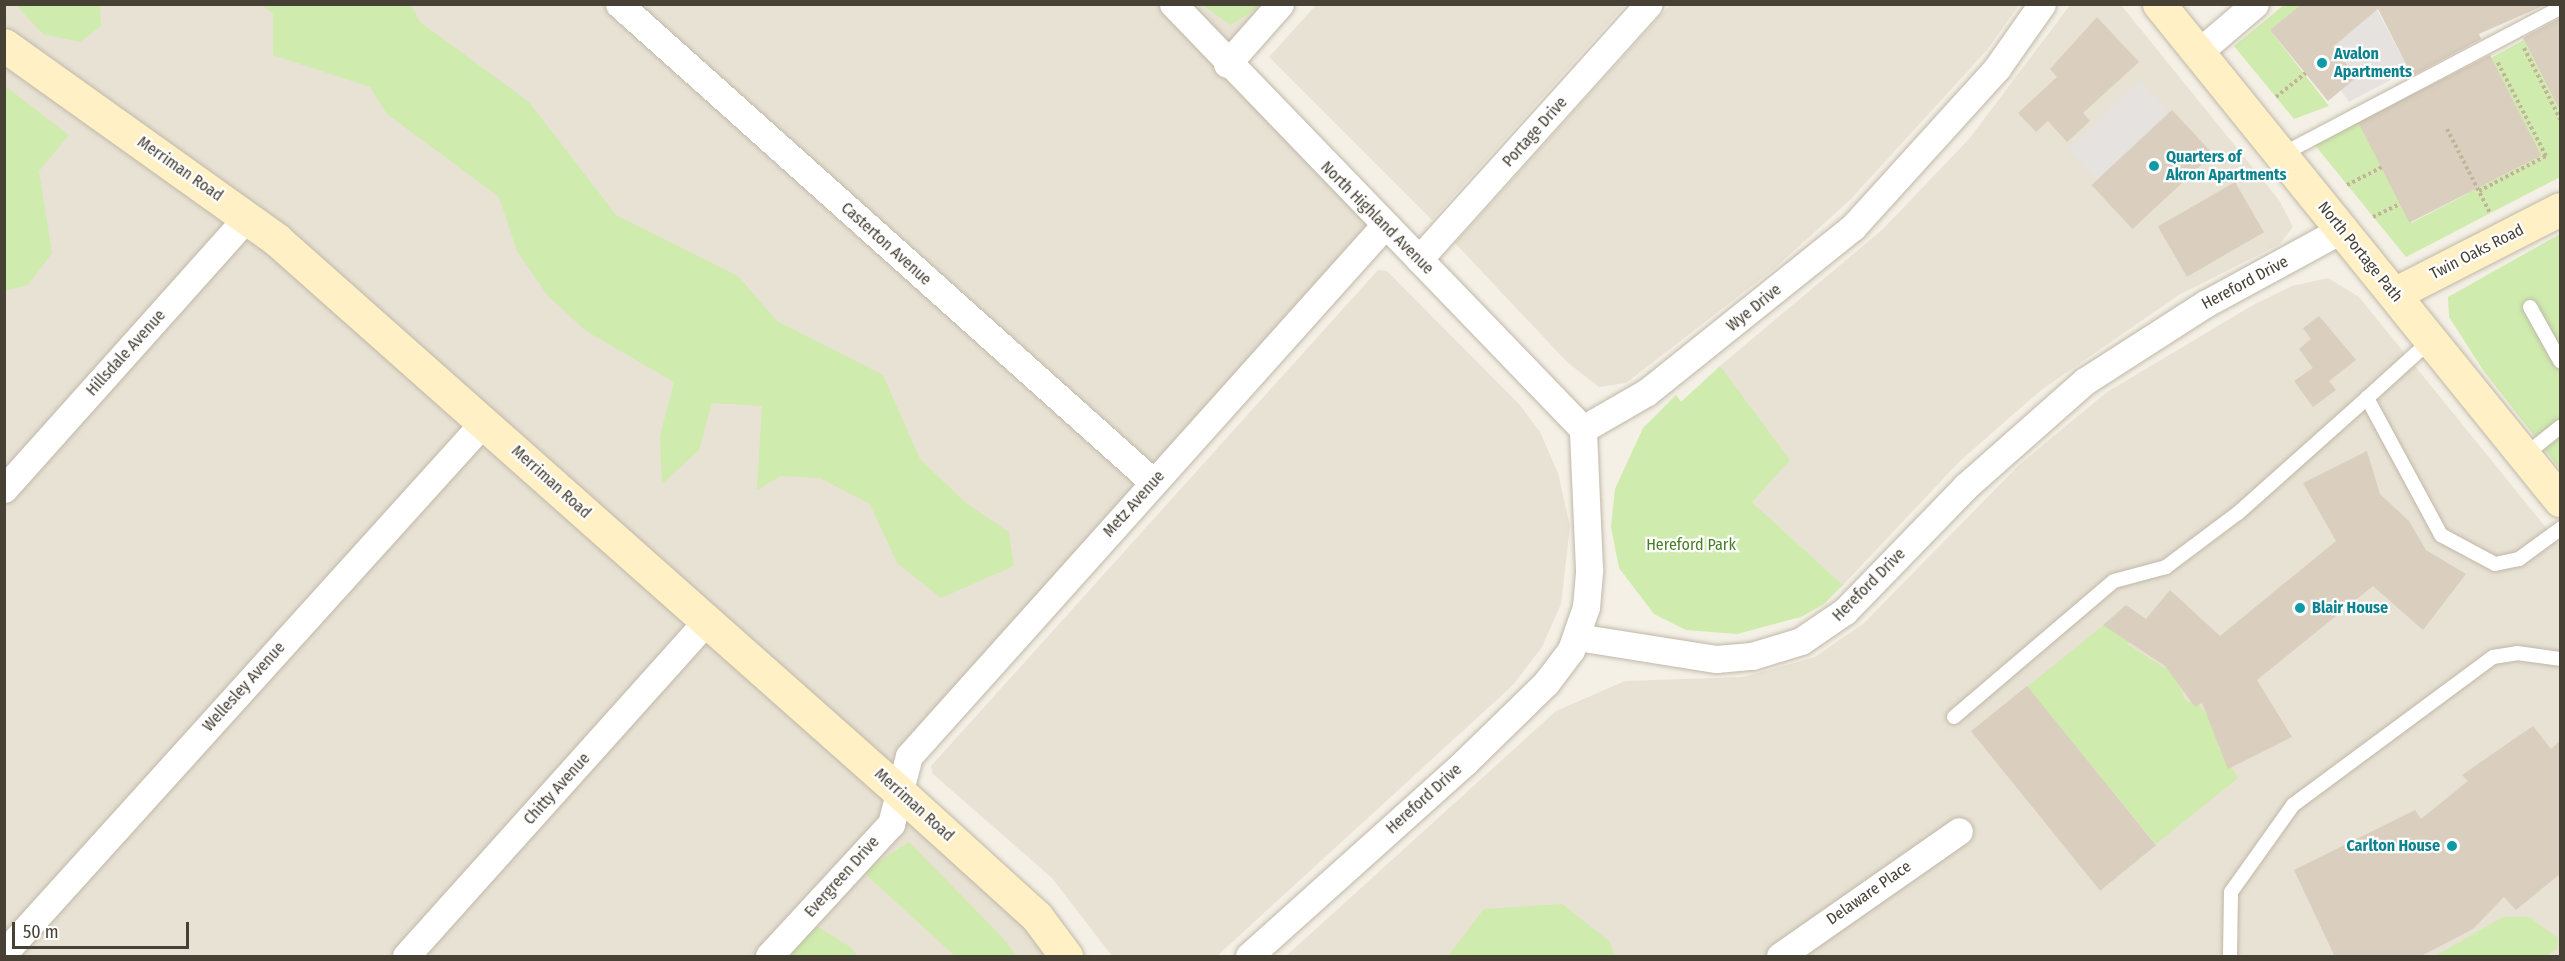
<!DOCTYPE html>
<html>
<head>
<meta charset="utf-8">
<style>
	body { margin:0 }
	#map { position:relative; width:2565px; height:961px; overflow:hidden; background:#f4f0e6; font-family:"Fira Sans Condensed",sans-serif }
	div>[style] { position:absolute }
	.residential>* { inset:0; background:#e8e2d4 }
	.green>* { inset:0; background:#cfebad }
	.parking>* { inset:0; background:#e5e2df; transform-origin:0 0 }
	.building>* { inset:0; background:#dacebe; transform-origin:0 0 }
	.path>* { height:4px; margin-top:-2px; transform-origin:0; background:repeating-linear-gradient(90deg,#c3b499 0 3px,transparent 0 6px) }
	.roads { filter:drop-shadow(0 0 2px #c0b8a8) drop-shadow(0 0 2px #c0b8a8) }
	.lane>* { height:14px; margin:-7px; padding:0 7px; transform-origin:7px; border-radius:7px; background:#fff }
	.street>* { height:27px; margin:-13.5px; padding:0 13.5px; transform-origin:13.5px; border-radius:13.5px; background:#fff }
	.secondary>* { height:33px; margin:-16.5px; padding:0 16.5px; transform-origin:16.5px; border-radius:16.5px; background:#fff1c5 }
	.dots>* { width:16px; height:16px; translate:-50% -50%; box-sizing:border-box; border:3px solid #fff; border-radius:50% }
	span { translate:-50% -50%; white-space:nowrap; text-align:center; line-height:1.15; -webkit-text-stroke:4.5px #fff; paint-order:stroke }
	.culture-label { font-size:16px; color:#0d838f; font-weight:700 }
	.left { translate:0 -50%; text-align:left }
	.right { translate:-100% -50%; text-align:right }
	.street-label { font-size:16px; color:#474035 }
	.park-label { font-size:16px; color:#477d24 }
	.frame { position:absolute; inset:0; border:6px solid #474035; pointer-events:none }
	.scale { position:absolute; left:12px; top:922px; width:177px; height:27px; box-sizing:border-box; border:3px solid #474035; border-top:0; padding-left:8px; font-size:18px; line-height:21px; white-space:nowrap; color:#474035; -webkit-text-stroke:4px #fff; paint-order:stroke }
</style>
</head>
<body>
<div id="map">
	<div class="residential">
		<i style="clip-path:polygon(5px 5px,1280px 5px,1228px 64px,1384px 226px,896px 788px,1066px 956px,5px 956px)"></i>
		<i style="clip-path:polygon(1316px 5px,1316px 4px,1625px 5px,1432px 220px,1269px 57px)"></i>
		<i style="clip-path:polygon(1670px 5px,2019px 5px,1987px 50px,1851px 199px,1775px 268px,1626px 383px,1599px 387px,1567px 362px,1455px 243px)"></i>
		<i style="clip-path:polygon(2070px 5px,2121px 5px,2279px 200px,2293px 227px,2280px 244px,2179px 295px,2040px 391px,1961px 460px,1843px 585px,1752px 502px,1720px 366px,1883px 229px,1969px 139px)"></i>
		<i style="clip-path:polygon(1378px 270px,1387px 271px,1519px 404px,1540px 432px,1558px 473px,1570px 526px,1561px 604px,1542px 647px,1513px 685px,1217px 956px,1112px 956px,1052px 878px,933px 774px,931px 766px)"></i>
		<i style="clip-path:polygon(2328px 278px,2359px 297px,2560px 545px,2560px 956px,1286px 956px,1556px 711px,1625px 681px,1743px 677px,1815px 657px,1864px 623px,2020px 464px,2107px 392px,2253px 305px,2292px 286px)"></i>
	</div>
	<div class="green">
		<i style="clip-path:polygon(16px 5px,100px 5px,101px 26px,80px 42px,43px 34px)"></i>
		<i style="clip-path:polygon(262px 5px,411px 5px,420px 22px,529px 102px,616px 215px,738px 276px,777px 321px,883px 375px,920px 459px,966px 503px,1009px 532px,1014px 566px,941px 598px,897px 563px,870px 504px,820px 478px,781px 476px,757px 490px,762px 406px,712px 403px,699px 450px,662px 484px,660px 436px,674px 382px,586px 331px,547px 295px,517px 251px,499px 197px,387px 114px,370px 87px,273px 55px,273px 14px)"></i>
		<i style="clip-path:polygon(1202px 5px,1261px 5px,1231px 25px)"></i>
		<i style="clip-path:polygon(2284px 5px,2302px 5px,2270px 30px,2329px 106px,2294px 119px,2234px 46px)"></i>
		<i style="clip-path:polygon(2524px 40px,2560px 111px,2560px 177px,2406px 257px,2314px 144px,2358px 121px,2411px 223px,2469px 193px,2449px 155px,2486px 184px,2541px 156px,2491px 58px)"></i>
		<i style="clip-path:polygon(5px 86px,69px 135px,39px 171px,52px 253px,28px 285px,5px 291px)"></i>
		<i style="clip-path:polygon(2560px 234px,2560px 469px,2483px 370px,2449px 317px,2448px 297px)"></i>
		<i style="clip-path:polygon(1720px 366px,1790px 460px,1752px 502px,1843px 585px,1824px 604px,1801px 617px,1737px 634px,1686px 630px,1654px 614px,1619px 568px,1611px 527px,1615px 489px,1643px 428px,1676px 395px,1681px 402px)"></i>
		<i style="clip-path:polygon(2126px 607px,2133px 635px,2127px 644px,2173px 673px,2186px 701px,2199px 705px,2209px 717px,2222px 744px,2218px 747px,2238px 778px,2156px 844px,2027px 687px)"></i>
		<i style="clip-path:polygon(909px 842px,1002px 937px,1017px 956px,955px 956px,863px 872px)"></i>
		<i style="clip-path:polygon(1562px 904px,1609px 941px,1615px 956px,1448px 956px,1484px 909px)"></i>
		<i style="clip-path:polygon(2503px 917px,2529px 917px,2558px 938px,2557px 949px,2545px 956px,2435px 956px)"></i>
		<i style="clip-path:polygon(816px 926px,849px 946px,858px 956px,787px 956px)"></i>
	</div>
	<div class="parking">
		<i style="clip-path:polygon(2377px 10px,2409px 70px,2349px 102px,2341px 90px,2357px 77px,2333px 47px)"></i>
		<i style="left:2140px;top:80px;width:43px;height:100px;rotate:46deg"></i>
	</div>
	<div class="building">
		<i style="clip-path:polygon(2302px 4px,2547px 4px,2479px 34px,2481px 39px,2412px 76px,2378px 9px,2333px 47px,2357px 77px,2328px 101px,2270px 30px)"></i>
		<i style="clip-path:polygon(2097px 17px,2139px 62px,2083px 113px,2090px 121px,2067px 142px,2048px 121px,2036px 132px,2018px 113px,2057px 77px,2050px 69px)"></i>
		<i style="clip-path:polygon(2560px 18px,2560px 111px,2523px 38px)"></i>
		<i style="left:2490px;top:55px;width:113px;height:148px;rotate:63deg"></i>
		<i style="left:2172px;top:110px;width:60px;height:110px;rotate:47deg"></i>
		<i style="left:2235px;top:182px;width:58px;height:89px;rotate:60deg"></i>
		<i style="clip-path:polygon(2319px 316px,2356px 360px,2329px 381px,2336px 390px,2313px 407px,2294px 381px,2313px 368px,2299px 349px,2311px 339px,2303px 328px)"></i>
		<i style="clip-path:polygon(2367px 451px,2380px 494px,2409px 521px,2426px 550px,2466px 574px,2423px 630px,2373px 586px,2257px 680px,2292px 737px,2228px 769px,2202px 703px,2195px 707px,2165px 666px,2103px 625px,2126px 605px,2146px 619px,2170px 590px,2220px 636px,2336px 541px,2303px 483px)"></i>
		<i style="left:2027px;top:686px;width:205px;height:72px;rotate:51deg"></i>
		<i style="clip-path:polygon(2533px 726px,2551px 749px,2560px 741px,2560px 874px,2516px 910px,2504px 897px,2473px 929px,2419px 957px,2335px 957px,2294px 870px,2415px 810px,2421px 819px,2468px 781px,2462px 775px)"></i>
	</div>
	<div class="path">
		<i style="left:2524px;top:48px;width:80px;rotate:63.1deg"></i>
		<i style="left:2276px;top:97px;width:38px;rotate:-39deg"></i>
		<i style="left:2447px;top:129px;width:94px;rotate:62.9deg"></i>
		<i style="left:2347px;top:185px;width:39px;rotate:-27deg"></i>
		<i style="left:2479px;top:191px;width:76px;rotate:-27.6deg"></i>
		<i style="left:2546px;top:156px;width:107px;rotate:-117.3deg"></i>
		<i style="left:2373px;top:217px;width:30px;rotate:-26deg"></i>
	</div>
	<div class="roads">
		<div class="lane">
			<i style="left:2281px;top:155px;width:315px;rotate:-27.8deg"></i>
			<i style="left:2530px;top:307px;width:62px;rotate:60.9deg"></i>
			<i style="left:2431px;top:340px;width:86px;rotate:137.8deg"></i>
			<i style="left:2367px;top:398px;width:156px;rotate:61.6deg"></i>
			<i style="left:2441px;top:535px;width:61px;rotate:28.2deg"></i>
			<i style="left:2495px;top:564px;width:25px;rotate:-12deg"></i>
			<i style="left:2519px;top:559px;width:51px;rotate:-36.2deg"></i>
			<i style="left:2525px;top:455px;width:45px;rotate:-38.7deg"></i>
			<i style="left:1954px;top:717px;width:210px;rotate:-40.4deg"></i>
			<i style="left:2114px;top:581px;width:54px;rotate:-15.1deg"></i>
			<i style="left:2166px;top:567px;width:90px;rotate:-36.9deg"></i>
			<i style="left:2238px;top:513px;width:173px;rotate:-41.7deg"></i>
			<i style="left:2230px;top:956px;width:64px;rotate:-89.1deg"></i>
			<i style="left:2231px;top:892px;width:107px;rotate:-54.5deg"></i>
			<i style="left:2293px;top:805px;width:249px;rotate:-36.5deg"></i>
			<i style="left:2493px;top:657px;width:24px;rotate:-9deg"></i>
			<i style="left:2517px;top:653px;width:43px;rotate:7.9deg"></i>
		</div>
		<div class="street">
			<i style="left:619px;top:4px;width:717px;rotate:41.83deg"></i>
			<i style="left:1173px;top:4px;width:591px;rotate:46.03deg"></i>
			<i style="left:2200px;top:51px;width:72px;rotate:-40.5deg"></i>
			<i style="left:1227px;top:64px;width:80px;rotate:-48.5deg"></i>
			<i style="left:1419px;top:259px;width:343px;rotate:-48deg"></i>
			<i style="left:1583px;top:429px;width:74px;rotate:-30deg"></i>
			<i style="left:1647px;top:392px;width:264px;rotate:-38.7deg"></i>
			<i style="left:1853px;top:227px;width:215px;rotate:-47.8deg"></i>
			<i style="left:1997px;top:68px;width:78px;rotate:-54.9deg"></i>
			<i style="left:4px;top:489px;width:365px;rotate:-48.2deg"></i>
			<i style="left:1577px;top:637px;width:141px;rotate:9deg"></i>
			<i style="left:1716px;top:659px;width:36px;rotate:-5deg"></i>
			<i style="left:1752px;top:656px;width:51px;rotate:-17deg"></i>
			<i style="left:1801px;top:641px;width:53px;rotate:-34.3deg"></i>
			<i style="left:1845px;top:611px;width:173px;rotate:-45.9deg"></i>
			<i style="left:1965px;top:487px;width:160px;rotate:-41.5deg"></i>
			<i style="left:2085px;top:381px;width:143px;rotate:-32.7deg"></i>
			<i style="left:2205px;top:304px;width:155px;rotate:-28.6deg"></i>
			<i style="left:4px;top:953px;width:716px;rotate:-47.89deg"></i>
			<i style="left:406px;top:956px;width:450px;rotate:-48.1deg"></i>
			<i style="left:769px;top:956px;width:180px;rotate:-47.3deg"></i>
			<i style="left:891px;top:824px;width:70px;rotate:-75.2deg"></i>
			<i style="left:909px;top:756px;width:712px;rotate:-48.13deg"></i>
			<i style="left:1249px;top:956px;width:290px;rotate:-41.9deg"></i>
			<i style="left:1465px;top:762px;width:113px;rotate:-44.3deg"></i>
			<i style="left:1546px;top:683px;width:41px;rotate:-52.9deg"></i>
			<i style="left:1571px;top:650px;width:46px;rotate:-70.8deg"></i>
			<i style="left:1586px;top:607px;width:38px;rotate:-85deg"></i>
			<i style="left:1589px;top:569px;width:140px;rotate:-92.5deg"></i>
			<i style="left:1780px;top:956px;width:218px;rotate:-34.9deg"></i>
		</div>
		<div class="secondary">
			<i style="left:2159px;top:4px;width:638px;rotate:51.05deg"></i>
			<i style="left:4px;top:45px;width:335px;rotate:35.5deg"></i>
			<i style="left:277px;top:240px;width:827px;rotate:41.57deg"></i>
			<i style="left:896px;top:789px;width:190px;rotate:42.2deg"></i>
			<i style="left:1037px;top:917px;width:49px;rotate:53.4deg"></i>
			<i style="left:2394px;top:294px;width:186px;rotate:-27.1deg"></i>
		</div>
	</div>
	<div class="dots">
		<i style="left:2322px;top:63px;background:#0f9aa8"></i>
		<i style="left:2154px;top:166px;background:#0f9aa8"></i>
		<i style="left:2300px;top:608px;background:#0f9aa8"></i>
		<i style="left:2452px;top:846px;background:#0f9aa8"></i>
	</div>
	<div class="culture-label">
		<span class="left" style="left:2334px;top:63px">Avalon<br>Apartments</span>
		<span class="left" style="left:2166px;top:166px">Quarters of<br>Akron Apartments</span>
		<span class="left" style="left:2312px;top:608px">Blair House</span>
		<span class="right" style="left:2440px;top:846px">Carlton House</span>
	</div>
	<div class="street-label">
		<span style="left:1535px;top:132px;rotate:-48deg">Portage Drive</span>
		<span style="left:180px;top:169px;rotate:35deg">Merriman Road</span>
		<span style="left:1377px;top:218px;rotate:45deg">North Highland Avenue</span>
		<span style="left:886px;top:244px;rotate:42deg">Casterton Avenue</span>
		<span style="left:2360px;top:252px;rotate:51deg">North Portage Path</span>
		<span style="left:2477px;top:252px;rotate:-27deg">Twin Oaks Road</span>
		<span style="left:2245px;top:283px;rotate:-28deg">Hereford Drive</span>
		<span style="left:1754px;top:308px;rotate:-39deg">Wye Drive</span>
		<span style="left:126px;top:353px;rotate:-48deg">Hillsdale Avenue</span>
		<span style="left:551px;top:482px;rotate:42deg">Merriman Road</span>
		<span style="left:1134px;top:504px;rotate:-48deg">Metz Avenue</span>
		<span style="left:1869px;top:585px;rotate:-45deg">Hereford Drive</span>
		<span style="left:244px;top:687px;rotate:-48deg">Wellesley Avenue</span>
		<span style="left:557px;top:789px;rotate:-48deg">Chitty Avenue</span>
		<span style="left:1424px;top:799px;rotate:-42deg">Hereford Drive</span>
		<span style="left:914px;top:805px;rotate:42deg">Merriman Road</span>
		<span style="left:842px;top:877px;rotate:-48deg">Evergreen Drive</span>
		<span style="left:1869px;top:893px;rotate:-35deg">Delaware Place</span>
	</div>
	<div class="park-label">
		<span style="left:1691px;top:545px">Hereford Park</span>
	</div>
	<div class="frame"></div>
	<div class="scale">50 m</div>
</div>
</body>
</html>
